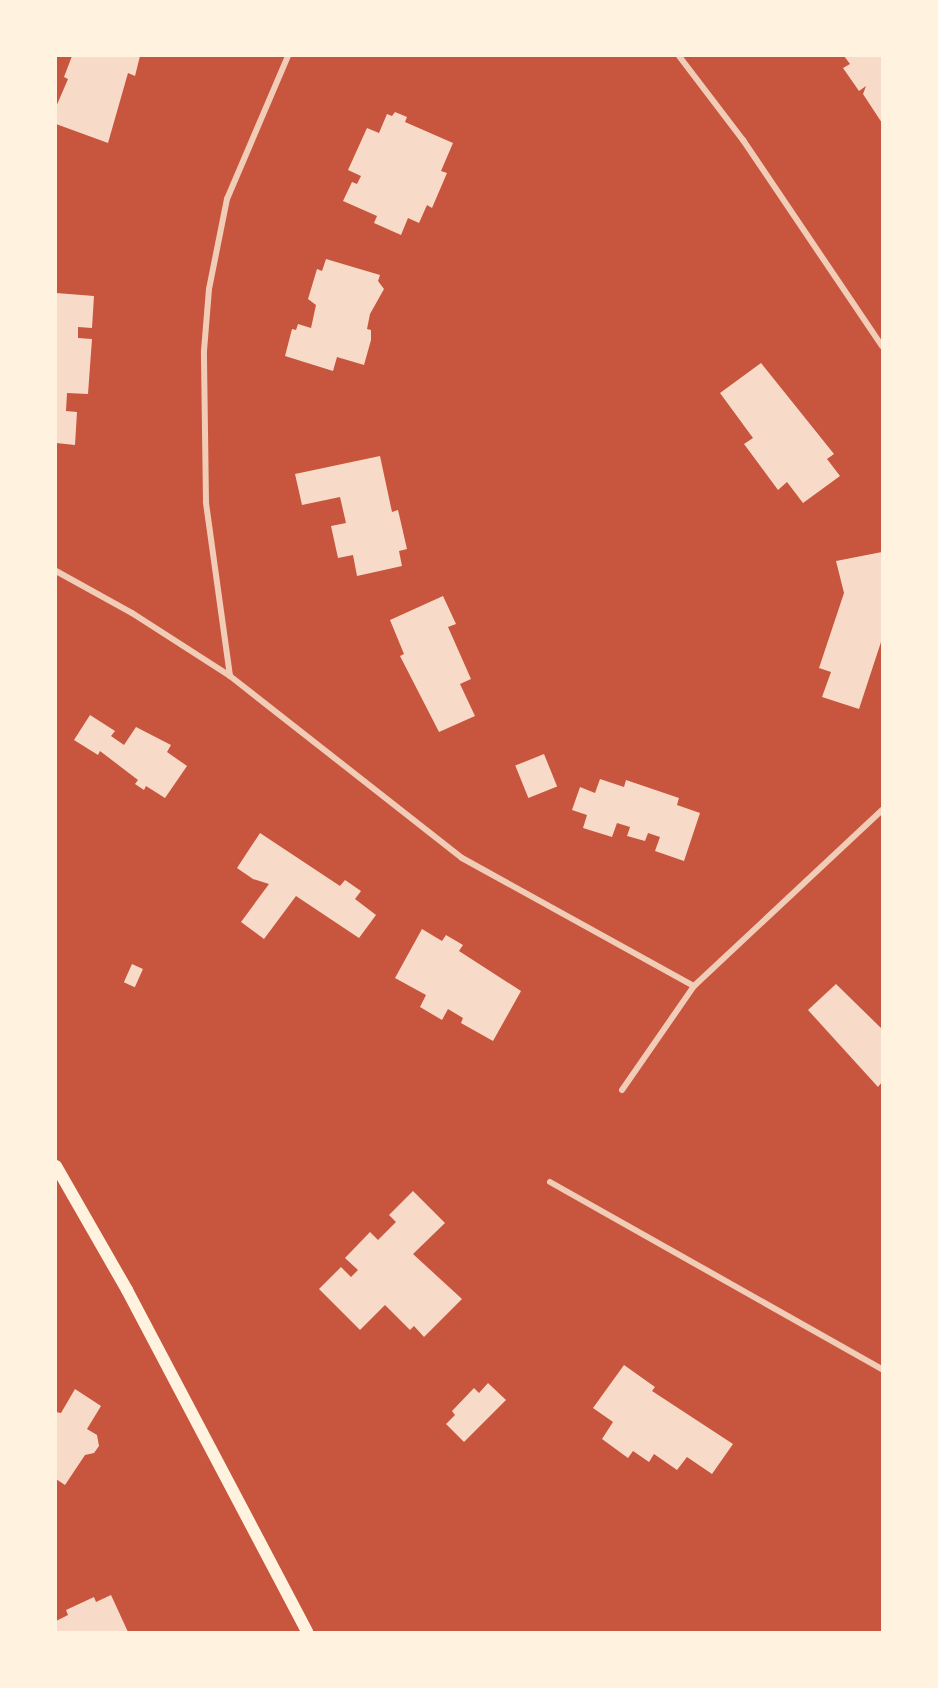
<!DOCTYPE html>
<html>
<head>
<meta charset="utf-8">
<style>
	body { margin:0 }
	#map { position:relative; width:938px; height:1688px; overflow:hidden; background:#c8553d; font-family:"PT Serif",serif }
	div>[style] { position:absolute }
	.building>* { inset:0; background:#f7dbc8; transform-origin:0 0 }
	.minor>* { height:6px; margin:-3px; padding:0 3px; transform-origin:3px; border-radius:3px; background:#f1ccb7 }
	.secondary>* { height:12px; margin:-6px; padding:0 6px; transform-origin:6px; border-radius:6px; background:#fff3e0 }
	span { translate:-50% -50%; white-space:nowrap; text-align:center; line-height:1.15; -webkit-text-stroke:6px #fff3e0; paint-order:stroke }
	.frame { position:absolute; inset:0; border:57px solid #fff3e0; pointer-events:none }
</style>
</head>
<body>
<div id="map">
	<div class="building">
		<i style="clip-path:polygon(72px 56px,140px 56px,135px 76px,128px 73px,108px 143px,56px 124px,56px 107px,68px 79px,64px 77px)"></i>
		<i style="clip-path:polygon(844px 56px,882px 56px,882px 123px,863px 94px,866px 86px,859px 91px,843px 68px,850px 64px)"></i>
		<i style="clip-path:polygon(395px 112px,407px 117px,405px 122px,453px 143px,441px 171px,447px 173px,432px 208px,427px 205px,419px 223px,408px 218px,401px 235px,374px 223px,377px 216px,343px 201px,352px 182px,357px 184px,361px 176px,348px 170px,367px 128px,379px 133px,387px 114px,392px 116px)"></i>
		<i style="clip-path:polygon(326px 259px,380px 275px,378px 281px,384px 289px,370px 314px,367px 329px,371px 330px,371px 340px,364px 365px,337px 357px,333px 371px,285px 356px,292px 329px,296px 330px,298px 324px,311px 328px,316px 305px,308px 299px,317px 269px,322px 271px)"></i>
		<i style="clip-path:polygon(56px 293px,94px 296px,92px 328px,78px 327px,78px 338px,92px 339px,88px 394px,67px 393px,66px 411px,77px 412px,75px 445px,56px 443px)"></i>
		<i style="clip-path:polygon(761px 363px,834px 454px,827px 459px,840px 476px,803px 503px,787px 482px,778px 490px,744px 444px,753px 438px,720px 393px)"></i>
		<i style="clip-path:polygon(380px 456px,392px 512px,398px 510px,407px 549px,399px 551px,402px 566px,357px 576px,353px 555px,338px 558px,331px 526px,346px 523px,340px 497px,302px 505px,295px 474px)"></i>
		<i style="clip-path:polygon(882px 552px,882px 639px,859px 709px,822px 697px,831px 672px,819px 668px,844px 593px,836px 561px)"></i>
		<i style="clip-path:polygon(443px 596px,456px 624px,448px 627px,471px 679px,460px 684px,475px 716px,439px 732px,400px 656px,404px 654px,390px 620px)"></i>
		<i style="clip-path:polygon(90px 715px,115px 731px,111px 736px,124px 745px,136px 727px,171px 745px,167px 752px,187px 766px,165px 798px,146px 786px,144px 790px,135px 784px,138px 780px,100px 751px,98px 755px,74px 740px)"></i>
		<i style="left:544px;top:754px;width:35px;height:31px;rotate:68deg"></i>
		<i style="clip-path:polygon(600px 779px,624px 787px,626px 780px,679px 798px,677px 805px,700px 813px,684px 861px,655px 851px,660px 837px,648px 833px,645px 841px,627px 836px,630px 827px,617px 823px,612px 837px,583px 828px,587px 815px,572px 810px,580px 787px,595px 793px)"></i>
		<i style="clip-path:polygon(260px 833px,340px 886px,345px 880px,361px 891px,355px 899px,376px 915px,359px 938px,296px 896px,264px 939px,241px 922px,269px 884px,253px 879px,237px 868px)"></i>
		<i style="clip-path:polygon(422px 929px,442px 941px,446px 935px,463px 945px,459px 951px,521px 991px,493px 1041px,461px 1023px,463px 1018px,448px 1009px,442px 1020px,420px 1007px,426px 995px,395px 978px)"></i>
		<i style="left:132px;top:964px;width:12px;height:20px;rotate:24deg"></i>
		<i style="clip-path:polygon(836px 984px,882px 1029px,882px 1082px,878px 1087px,808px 1010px)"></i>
		<i style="clip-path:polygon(413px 1191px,445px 1223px,413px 1254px,462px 1299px,424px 1337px,414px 1326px,410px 1330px,385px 1305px,360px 1330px,319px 1289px,341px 1267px,351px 1277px,358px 1270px,345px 1258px,370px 1232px,378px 1240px,396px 1222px,389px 1215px)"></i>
		<i style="clip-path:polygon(624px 1365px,655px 1387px,652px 1391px,733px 1444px,712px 1474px,687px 1457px,677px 1470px,654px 1454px,649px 1462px,633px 1451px,628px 1458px,602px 1439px,613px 1422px,593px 1408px)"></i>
		<i style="clip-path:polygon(488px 1383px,506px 1400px,464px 1442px,446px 1424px,455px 1415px,452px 1411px,474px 1388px,479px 1393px)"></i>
		<i style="clip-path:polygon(75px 1389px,101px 1406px,87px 1429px,97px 1435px,99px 1446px,94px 1453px,85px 1455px,65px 1485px,56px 1479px,56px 1412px,61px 1413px)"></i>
		<i style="clip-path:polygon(111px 1595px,128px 1632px,56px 1632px,56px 1621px,68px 1615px,66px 1610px,94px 1597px,96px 1602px)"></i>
	</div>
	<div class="minor">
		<i style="left:679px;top:56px;width:106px;rotate:52.7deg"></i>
		<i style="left:743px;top:140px;width:249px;rotate:56deg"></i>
		<i style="left:56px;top:571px;width:87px;rotate:28.9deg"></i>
		<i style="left:132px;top:613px;width:117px;rotate:32.7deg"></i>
		<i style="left:230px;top:676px;width:295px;rotate:38.1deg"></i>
		<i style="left:462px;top:858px;width:265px;rotate:28.9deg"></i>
		<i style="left:230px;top:676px;width:176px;rotate:-97.9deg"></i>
		<i style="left:206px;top:502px;width:151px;rotate:-90.8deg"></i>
		<i style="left:204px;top:351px;width:62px;rotate:-85.4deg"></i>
		<i style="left:209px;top:289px;width:92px;rotate:-78.7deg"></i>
		<i style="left:227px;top:199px;width:155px;rotate:-66.9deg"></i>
		<i style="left:622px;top:1090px;width:126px;rotate:-55.3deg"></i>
		<i style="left:694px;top:986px;width:258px;rotate:-43.1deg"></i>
		<i style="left:550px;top:1182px;width:381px;rotate:29.4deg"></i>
	</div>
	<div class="secondary">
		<i style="left:56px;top:1166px;width:143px;rotate:60.2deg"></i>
		<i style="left:127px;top:1290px;width:386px;rotate:62.2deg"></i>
	</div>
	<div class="frame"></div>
</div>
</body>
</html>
